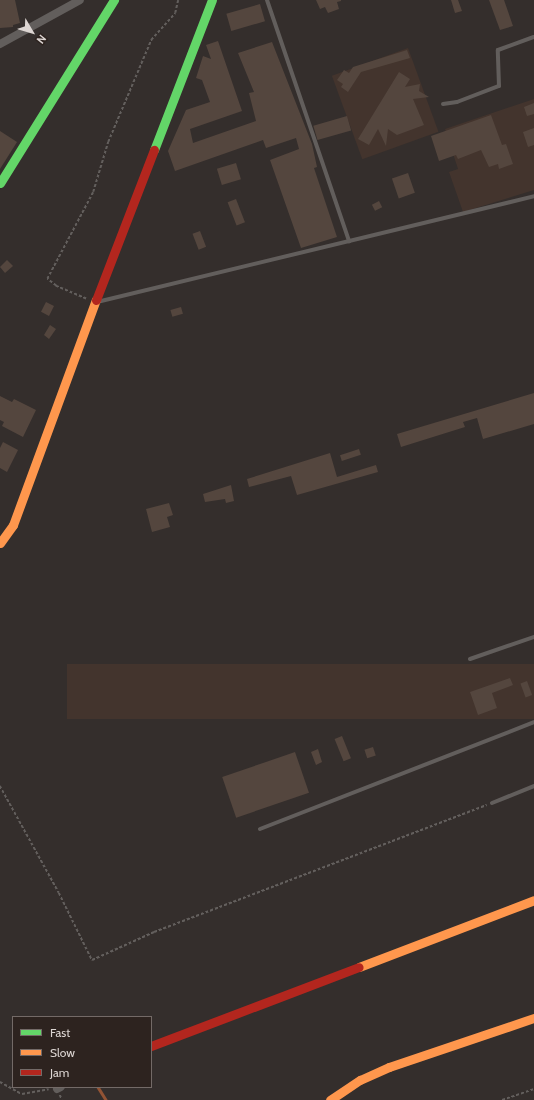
<!DOCTYPE html>
<html>
<head>
<meta charset="utf-8">
<style>
	body { margin:0 }
	#map { position:relative; width:534px; height:1100px; overflow:hidden; background:#342e2c; font-family:Cabin,sans-serif }
	div>[style] { position:absolute }
	.built>* { inset:0; background:#43342d; transform-origin:0 0 }
	.stream>* { height:2.5px; margin:-1.25px; padding:0 1.25px; transform-origin:1.25px; border-radius:1.25px; background:#925334 }
	.building>* { inset:0; background:#54463e; transform-origin:0 0 }
	.path>* { height:1.5px; margin-top:-0.75px; transform-origin:0; background:repeating-linear-gradient(90deg,#635f5d 0 3px,transparent 0 5px) }
	.lane>* { height:4px; margin:-2px; padding:0 2px; transform-origin:2px; border-radius:2px; background:#625e5c }
	.street>* { height:8px; margin:-4px; padding:0 4px; transform-origin:4px; border-radius:4px; background:#625e5c }
	.fast>* { height:9px; margin:-4.5px; padding:0 4.5px; transform-origin:4.5px; border-radius:4.5px; background:#63d668 }
	.slow>* { height:9px; margin:-4.5px; padding:0 4.5px; transform-origin:4.5px; border-radius:4.5px; background:#ff974d }
	.jam>* { height:9px; margin:-4.5px; padding:0 4.5px; transform-origin:4.5px; border-radius:4.5px; background:#b3261e }
	span { translate:-50% -50%; white-space:nowrap; text-align:center; line-height:1.15; -webkit-text-stroke:3px #2d231f; paint-order:stroke }
	.legend { position:absolute; left:12px; top:1016px; width:140px; height:72px; box-sizing:border-box; background:#2d231f; border:1px solid #736a67; margin:0; padding:5px 7px; list-style:none; font-size:12px; color:#dcd5d2 }
	.legend li { display:flex; align-items:center; gap:8px; height:20px }
	.legend b { width:20px; border:1px solid #736a67 }
	.north { position:absolute; left:12px; top:12px; width:40px; height:40px; -webkit-text-stroke:3px #2d231f; paint-order:stroke; rotate:128deg; font-size:11px; font-weight:700; line-height:16px; text-align:center; color:#dcd5d2 }
	.north::after { content:''; display:block; margin:auto; width:14px; height:18px; background:#dcd5d2; clip-path:polygon(50% 0,100% 100%,50% 72%,0 100%) }
</style>
</head>
<body>
<div id="map">
	<div class="built">
		<i style="left:408px;top:48px;width:89px;height:81px;rotate:70deg"></i>
		<i style="clip-path:polygon(534px 99px,534px 190px,463px 212px,449px 172px,458px 169px,445px 129px)"></i>
		<i style="left:534px;top:664px;width:55px;height:467px;rotate:90deg"></i>
	</div>
	<div class="stream">
		<i style="left:98px;top:1087px;width:15px;rotate:58deg"></i>
	</div>
	<div class="building">
		<i style="clip-path:polygon(0 0,15px 0,20px 23px,13px 25px,13px 27px,0 28px)"></i>
		<i style="clip-path:polygon(316px 0,341px 0,341px 1px,337px 2px,339px 9px,328px 13px,325px 7px,320px 9px)"></i>
		<i style="clip-path:polygon(451px 0,458px 0,462px 11px,455px 13px)"></i>
		<i style="clip-path:polygon(489px 0,504px 0,513px 26px,500px 30px)"></i>
		<i style="left:260px;top:4px;width:18px;height:35px;rotate:74deg"></i>
		<i style="clip-path:polygon(218px 41px,242px 111px,190px 129px,193px 143px,256px 121px,249px 93px,254px 92px,238px 53px,272px 42px,312px 144px,317px 167px,314px 168px,337px 237px,301px 248px,270px 160px,299px 149px,296px 138px,266px 148px,263px 140px,175px 171px,168px 151px,186px 110px,210px 102px,202px 80px,196px 78px,203px 56px,211px 59px,206px 45px)"></i>
		<i style="clip-path:polygon(407px 50px,410px 58px,361px 72px,348px 92px,341px 87px,343px 84px,337px 80px,344px 70px,349px 73px,353px 67px)"></i>
		<i style="clip-path:polygon(399px 72px,410px 79px,405px 87px,420px 84px,419px 91px,429px 97px,413px 99px,424px 125px,397px 135px,388px 129px,386px 146px,378px 129px,369px 145px,358px 139px)"></i>
		<i style="clip-path:polygon(534px 103px,534px 114px,527px 116px,524px 107px)"></i>
		<i style="clip-path:polygon(491px 115px,502px 145px,506px 144px,513px 164px,499px 169px,498px 164px,489px 167px,481px 150px,458px 159px,456px 155px,439px 161px,431px 136px)"></i>
		<i style="left:347px;top:116px;width:15px;height:35px;rotate:74deg"></i>
		<i style="clip-path:polygon(534px 128px,534px 145px,528px 147px,523px 132px)"></i>
		<i style="clip-path:polygon(0 131px,17px 142px,0 169px)"></i>
		<i style="left:236px;top:163px;width:17px;height:20px;rotate:73deg"></i>
		<i style="left:408px;top:173px;width:21px;height:17px;rotate:71deg"></i>
		<i style="left:236px;top:199px;width:25px;height:9px;rotate:69deg"></i>
		<i style="left:379px;top:201px;width:7px;height:8px;rotate:63deg"></i>
		<i style="left:200px;top:231px;width:17px;height:8px;rotate:69deg"></i>
		<i style="clip-path:polygon(7px 260px,13px 266px,5px 273px,0 267px)"></i>
		<i style="left:46px;top:302px;width:9px;height:11px;rotate:27deg"></i>
		<i style="left:181px;top:307px;width:7px;height:11px;rotate:74deg"></i>
		<i style="clip-path:polygon(50px 325px,56px 329px,49px 339px,44px 335px)"></i>
		<i style="clip-path:polygon(534px 393px,534px 424px,483px 439px,477px 418px,463px 422px,465px 427px,401px 447px,397px 434px)"></i>
		<i style="clip-path:polygon(0 396px,12px 402px,14px 399px,36px 410px,23px 437px,2px 426px,4px 422px,0 420px)"></i>
		<i style="clip-path:polygon(3px 442px,18px 450px,7px 472px,0 468px,0 448px)"></i>
		<i style="left:359px;top:449px;width:6px;height:20px;rotate:72deg"></i>
		<i style="clip-path:polygon(330px 453px,337px 477px,376px 465px,378px 472px,297px 495px,291px 476px,249px 487px,247px 479px)"></i>
		<i style="clip-path:polygon(231px 485px,234px 501px,226px 503px,225px 499px,205px 502px,203px 494px)"></i>
		<i style="clip-path:polygon(169px 503px,173px 515px,167px 517px,170px 527px,152px 532px,146px 509px)"></i>
		<i style="clip-path:polygon(510px 678px,513px 685px,492px 693px,497px 708px,478px 715px,470px 692px)"></i>
		<i style="left:527px;top:681px;width:15px;height:7px;rotate:70deg"></i>
		<i style="left:342px;top:736px;width:24px;height:8px;rotate:68deg"></i>
		<i style="left:373px;top:747px;width:9px;height:9px;rotate:72deg"></i>
		<i style="clip-path:polygon(318px 749px,322px 762px,316px 765px,311px 752px)"></i>
		<i style="left:295px;top:752px;width:43px;height:77px;rotate:71deg"></i>
	</div>
	<div class="path">
		<i style="left:86px;top:299px;width:33px;rotate:-157deg"></i>
		<i style="left:56px;top:286px;width:11px;rotate:-142deg"></i>
		<i style="left:47px;top:279px;width:98px;rotate:-62.1deg"></i>
		<i style="left:93px;top:192px;width:52px;rotate:-73.3deg"></i>
		<i style="left:108px;top:142px;width:111px;rotate:-67.1deg"></i>
		<i style="left:151px;top:40px;width:36px;rotate:-48deg"></i>
		<i style="left:175px;top:13px;width:13px;rotate:-77deg"></i>
		<i style="left:0;top:786px;width:122px;rotate:61.1deg"></i>
		<i style="left:59px;top:893px;width:75px;rotate:63.8deg"></i>
		<i style="left:92px;top:960px;width:68px;rotate:-24.3deg"></i>
		<i style="left:154px;top:932px;width:356px;rotate:-20.9deg"></i>
		<i style="left:0;top:1082px;width:25px;rotate:29deg"></i>
		<i style="left:22px;top:1094px;width:27px;rotate:-10deg"></i>
		<i style="left:60px;top:1095px;width:5px;rotate:68deg"></i>
		<i style="left:502px;top:1100px;width:34px;rotate:-19deg"></i>
	</div>
	<div class="lane">
		<i style="left:267px;top:0;width:255px;rotate:71.2deg"></i>
		<i style="left:443px;top:104px;width:14px;rotate:-8deg"></i>
		<i style="left:457px;top:102px;width:45px;rotate:-20.9deg"></i>
		<i style="left:499px;top:86px;width:36px;rotate:-92deg"></i>
		<i style="left:498px;top:50px;width:38px;rotate:-20deg"></i>
		<i style="left:97px;top:302px;width:450px;rotate:-13.6deg"></i>
		<i style="left:470px;top:659px;width:68px;rotate:-19deg"></i>
		<i style="left:492px;top:803px;width:45px;rotate:-22deg"></i>
		<i style="left:260px;top:829px;width:294px;rotate:-21.3deg"></i>
	</div>
	<div class="street">
		<i style="left:0;top:44px;width:91px;rotate:-28.8deg"></i>
		<i style="left:57px;top:1089px;width:4px;rotate:-27deg"></i>
	</div>
	<div class="fast">
		<i style="left:154px;top:150px;width:161px;rotate:-68.9deg"></i>
		<i style="left:0;top:183px;width:216px;rotate:-58.1deg"></i>
	</div>
	<div class="slow">
		<i style="left:0;top:543px;width:22px;rotate:-54deg"></i>
		<i style="left:13px;top:525px;width:240px;rotate:-69.8deg"></i>
		<i style="left:359px;top:967px;width:187px;rotate:-20.9deg"></i>
		<i style="left:330px;top:1100px;width:36px;rotate:-34deg"></i>
		<i style="left:360px;top:1080px;width:32px;rotate:-24deg"></i>
		<i style="left:389px;top:1067px;width:153px;rotate:-18.7deg"></i>
	</div>
	<div class="jam">
		<i style="left:96px;top:300px;width:161px;rotate:-68.9deg"></i>
		<i style="left:151px;top:1046px;width:222px;rotate:-20.8deg"></i>
	</div>
	<ul class="legend">
	<li><b style="height:5px;background:#63d668"></b>Fast</li>
	<li><b style="height:5px;background:#ff974d"></b>Slow</li>
	<li><b style="height:5px;background:#b3261e"></b>Jam</li>
	</ul>
	<div class="north">N</div>
</div>
</body>
</html>
